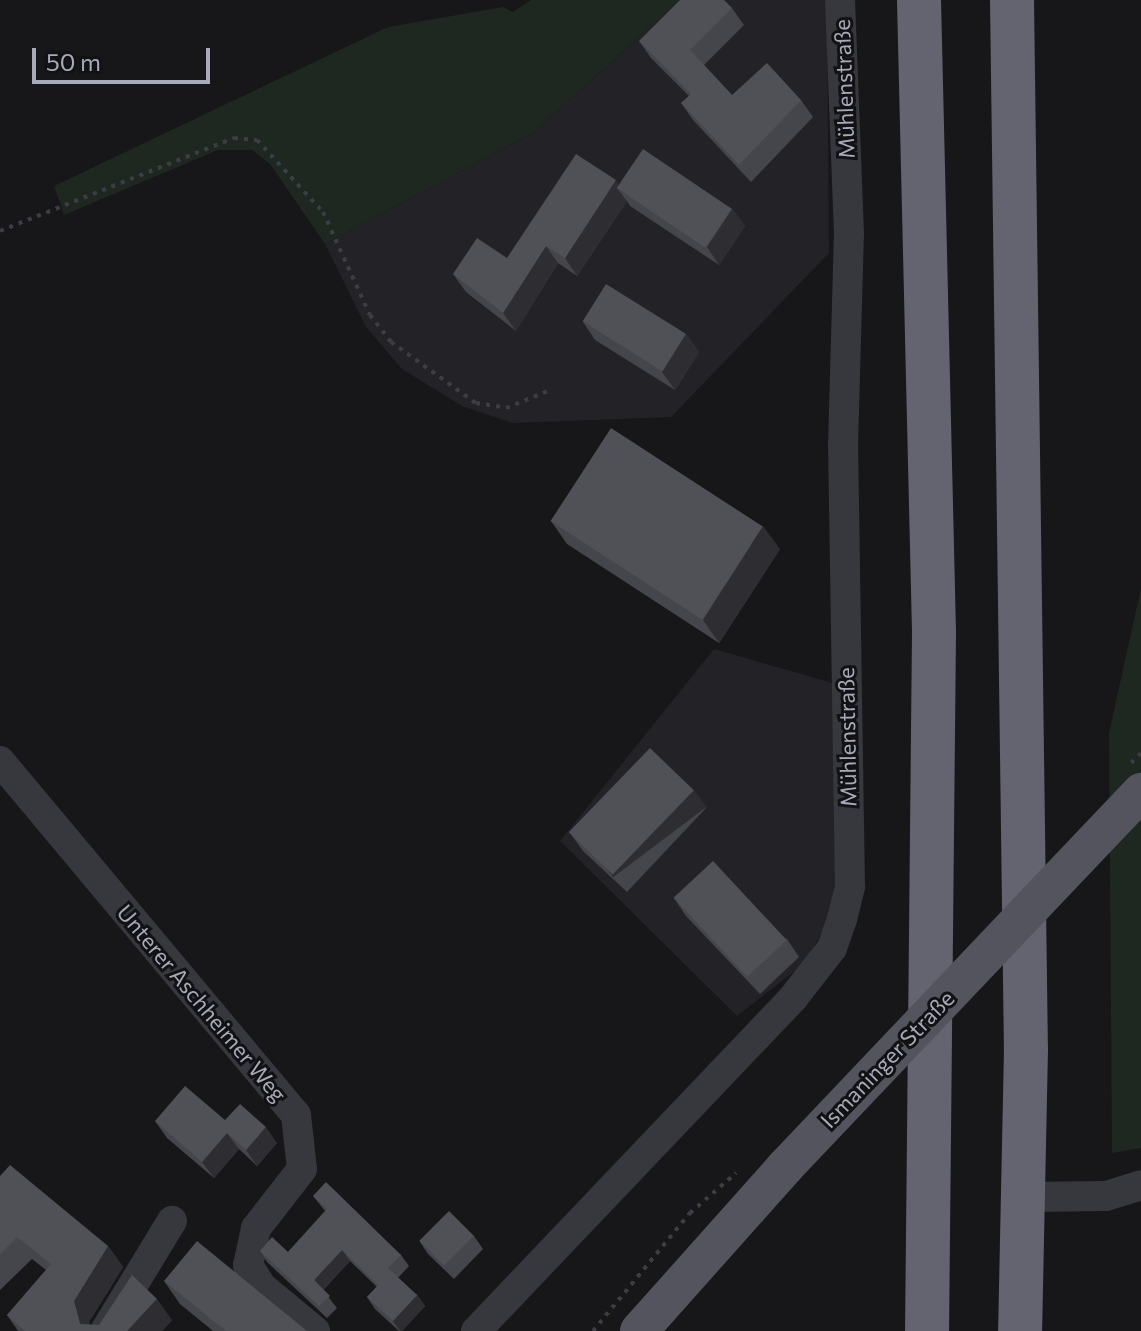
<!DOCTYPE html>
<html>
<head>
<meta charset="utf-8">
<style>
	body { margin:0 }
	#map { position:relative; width:1141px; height:1331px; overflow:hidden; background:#171619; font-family:Commissioner,sans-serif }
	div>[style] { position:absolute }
	.built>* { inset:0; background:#232226 }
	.green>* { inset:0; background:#1e2720 }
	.path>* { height:4px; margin-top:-2px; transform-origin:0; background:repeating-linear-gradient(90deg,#3d3e45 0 4px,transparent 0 10px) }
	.minor>* { height:30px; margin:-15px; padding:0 15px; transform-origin:15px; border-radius:15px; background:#37373e }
	.major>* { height:38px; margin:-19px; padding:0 19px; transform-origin:19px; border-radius:19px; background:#53545d }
	.highway>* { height:44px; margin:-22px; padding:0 22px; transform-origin:22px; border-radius:22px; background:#63646f }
	.path-bridge>* { height:4px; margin-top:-2px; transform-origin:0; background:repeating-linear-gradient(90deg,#3d3e45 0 4px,transparent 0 10px) }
	.major-bridge>* { height:38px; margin:-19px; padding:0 19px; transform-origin:19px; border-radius:19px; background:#53545d }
	.wall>* { inset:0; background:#45464b }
	.shaded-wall>* { inset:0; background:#2e2e32; transform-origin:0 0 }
	.building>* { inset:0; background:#505057; transform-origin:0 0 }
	span { translate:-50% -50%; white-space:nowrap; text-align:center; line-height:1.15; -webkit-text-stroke:6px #121114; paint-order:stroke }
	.street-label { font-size:22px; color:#a7aab9 }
	.scale { position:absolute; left:32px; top:48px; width:178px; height:36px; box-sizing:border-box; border:4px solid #a7aab9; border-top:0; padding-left:10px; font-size:24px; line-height:28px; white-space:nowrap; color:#a7aab9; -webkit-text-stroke:6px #121114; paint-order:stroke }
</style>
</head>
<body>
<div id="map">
	<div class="built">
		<i style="clip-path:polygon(680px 0,827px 0,829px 253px,671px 417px,513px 423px,462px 406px,402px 369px,366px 327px,325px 244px,533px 133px)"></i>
		<i style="clip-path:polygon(714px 649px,836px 684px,842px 844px,829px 919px,805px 963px,737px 1016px,560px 841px)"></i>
	</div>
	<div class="green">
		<i style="clip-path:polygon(531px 0,680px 0,533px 133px,325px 244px,270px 164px,252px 150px,218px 150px,64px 215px,54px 186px,388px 27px,503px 7px,513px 12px)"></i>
		<i style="clip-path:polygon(1141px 588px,1141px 1148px,1112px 1153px,1109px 733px)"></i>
	</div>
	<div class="path">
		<i style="left:0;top:231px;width:252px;rotate:-21.7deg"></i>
		<i style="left:234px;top:138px;width:23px;rotate:5deg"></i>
		<i style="left:257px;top:140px;width:98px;rotate:47.5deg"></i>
		<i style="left:323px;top:212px;width:113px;rotate:65.5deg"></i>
		<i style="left:370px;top:315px;width:34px;rotate:52deg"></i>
		<i style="left:391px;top:342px;width:105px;rotate:35.7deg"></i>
		<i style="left:476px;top:403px;width:30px;rotate:9deg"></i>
		<i style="left:506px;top:408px;width:45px;rotate:-22deg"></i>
		<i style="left:593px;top:1331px;width:153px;rotate:-50.6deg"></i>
		<i style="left:690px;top:1213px;width:61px;rotate:-41deg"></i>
	</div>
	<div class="minor">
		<i style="left:0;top:761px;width:461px;rotate:50.1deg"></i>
		<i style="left:296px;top:1115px;width:54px;rotate:83.7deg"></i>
		<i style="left:302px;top:1169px;width:75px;rotate:127.9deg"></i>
		<i style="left:256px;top:1228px;width:38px;rotate:102deg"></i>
		<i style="left:248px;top:1265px;width:26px;rotate:58deg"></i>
		<i style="left:262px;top:1287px;width:69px;rotate:39.7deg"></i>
		<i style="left:1024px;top:1197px;width:82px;rotate:-0.7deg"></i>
		<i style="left:1106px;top:1196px;width:37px;rotate:-17deg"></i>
		<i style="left:105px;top:1331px;width:129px;rotate:-58.7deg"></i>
		<i style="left:476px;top:1331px;width:460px;rotate:-46.4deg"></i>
		<i style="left:793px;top:998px;width:63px;rotate:-52deg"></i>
		<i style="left:832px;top:948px;width:31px;rotate:-71deg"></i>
		<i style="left:842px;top:919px;width:34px;rotate:-76deg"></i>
		<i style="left:850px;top:886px;width:440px;rotate:-90.9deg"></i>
		<i style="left:843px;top:446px;width:212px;rotate:-88.4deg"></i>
		<i style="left:849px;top:234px;width:234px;rotate:-92.2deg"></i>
	</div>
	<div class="major">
		<i style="left:639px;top:1331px;width:221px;rotate:-48.3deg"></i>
	</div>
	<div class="highway">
		<i style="left:919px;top:0;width:632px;rotate:88.64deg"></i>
		<i style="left:934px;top:632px;width:699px;rotate:90.57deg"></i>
		<i style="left:1012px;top:0;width:1049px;rotate:89.24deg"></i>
		<i style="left:1026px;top:1049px;width:282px;rotate:91.2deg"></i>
	</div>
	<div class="path-bridge">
		<i style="left:1131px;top:763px;width:14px;rotate:-45deg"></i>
	</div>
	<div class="major-bridge">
		<i style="left:786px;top:1166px;width:516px;rotate:-46.49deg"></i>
	</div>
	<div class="wall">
		<i style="clip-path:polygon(732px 8px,744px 25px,704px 65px,732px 95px,801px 100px,813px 117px,751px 182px,693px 120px,681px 103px,689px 96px,651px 58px,639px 41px)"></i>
		<i style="clip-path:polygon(619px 185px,732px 209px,745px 226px,719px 265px,630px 206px,627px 201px,577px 276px,558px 263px,516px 331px,466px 292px,453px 274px,507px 258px)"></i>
		<i style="clip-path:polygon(583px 322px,686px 334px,699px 352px,675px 390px,595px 340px)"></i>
		<i style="clip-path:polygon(551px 521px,780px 549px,719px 643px,567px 544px)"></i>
		<i style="clip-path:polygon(707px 807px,627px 892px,583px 851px,570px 833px)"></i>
		<i style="clip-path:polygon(674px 898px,787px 939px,799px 957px,760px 994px,686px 916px)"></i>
		<i style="clip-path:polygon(225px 1120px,277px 1143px,257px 1166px,239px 1149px,214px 1178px,167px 1138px,155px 1121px)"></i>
		<i style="clip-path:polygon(0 1176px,108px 1246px,123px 1267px,89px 1322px,90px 1325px,172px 1320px,162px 1331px,18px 1331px,7px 1315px,46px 1270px,32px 1259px,0 1290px)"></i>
		<i style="clip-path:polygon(313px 1196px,401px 1255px,409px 1266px,398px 1278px,417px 1295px,425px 1306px,402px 1331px,399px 1331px,375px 1309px,367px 1297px,377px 1287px,350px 1261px,323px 1290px,337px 1308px,327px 1318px,267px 1262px,260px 1251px,288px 1252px,325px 1211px)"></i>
		<i style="clip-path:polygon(474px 1236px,483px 1249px,454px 1279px,428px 1254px,420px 1242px)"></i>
		<i style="clip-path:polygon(164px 1281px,307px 1331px,213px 1331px,180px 1304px)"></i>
	</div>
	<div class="shaded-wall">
		<i style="clip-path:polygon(616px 180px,624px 193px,617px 188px,627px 201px,577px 276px,565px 258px)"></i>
		<i style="clip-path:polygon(732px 209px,745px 226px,719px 265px,707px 247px)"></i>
		<i style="clip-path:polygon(546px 246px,558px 263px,516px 331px,503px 313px)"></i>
		<i style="clip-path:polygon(686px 334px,699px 352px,675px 390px,662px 372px)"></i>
		<i style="clip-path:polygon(763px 526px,780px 549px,719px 643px,703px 620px)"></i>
		<i style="left:694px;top:790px;width:21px;height:117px;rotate:53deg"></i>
		<i style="clip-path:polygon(266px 1127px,277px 1143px,257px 1166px,246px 1150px)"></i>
		<i style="clip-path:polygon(227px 1133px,239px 1149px,214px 1178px,202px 1162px)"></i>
		<i style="clip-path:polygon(108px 1246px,123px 1267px,89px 1322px,91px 1331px,80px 1324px,74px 1301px)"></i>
		<i style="clip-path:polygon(342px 1250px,350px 1261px,321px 1291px,314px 1280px)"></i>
		<i style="clip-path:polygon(417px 1295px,425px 1306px,402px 1331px,400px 1331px,393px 1321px)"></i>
		<i style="clip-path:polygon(157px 1299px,172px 1320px,162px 1331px,127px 1331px)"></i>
	</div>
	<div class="building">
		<i style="clip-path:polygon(680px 0,724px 0,732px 8px,690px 50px,732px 95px,767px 63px,801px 100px,739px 165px,681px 103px,691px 94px,639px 41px)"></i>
		<i style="left:643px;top:149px;width:107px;height:47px;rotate:34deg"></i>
		<i style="clip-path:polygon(576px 154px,616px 180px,565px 258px,546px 246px,503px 313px,453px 274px,477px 238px,507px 258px)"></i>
		<i style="left:606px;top:284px;width:94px;height:44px;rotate:32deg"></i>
		<i style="left:611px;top:428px;width:181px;height:111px;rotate:33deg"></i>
		<i style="left:650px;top:748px;width:61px;height:117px;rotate:44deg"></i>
		<i style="left:713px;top:861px;width:108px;height:54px;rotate:47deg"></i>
		<i style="clip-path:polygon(185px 1086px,225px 1120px,240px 1104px,266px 1127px,246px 1150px,227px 1133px,202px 1162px,155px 1121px)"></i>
		<i style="clip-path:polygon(10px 1165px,108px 1246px,74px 1301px,80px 1324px,99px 1325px,132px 1275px,157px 1299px,127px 1331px,25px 1331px,7px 1315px,51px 1264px,17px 1237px,0 1254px,0 1176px)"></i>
		<i style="clip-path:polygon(326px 1182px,401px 1255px,388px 1268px,417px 1295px,393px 1321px,367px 1297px,378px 1285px,342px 1250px,314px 1280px,330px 1296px,319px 1306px,260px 1251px,272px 1237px,288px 1252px,327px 1209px,313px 1196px)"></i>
		<i style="left:449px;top:1211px;width:35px;height:42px;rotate:45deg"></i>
		<i style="clip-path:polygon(197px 1241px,307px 1331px,226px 1331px,164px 1281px)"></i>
	</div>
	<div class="street-label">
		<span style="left:844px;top:89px;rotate:-92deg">Mühlenstraße</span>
		<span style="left:847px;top:737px;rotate:-91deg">Mühlenstraße</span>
		<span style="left:202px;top:1003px;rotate:50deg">Unterer Aschheimer Weg</span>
		<span style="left:887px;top:1059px;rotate:-46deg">Ismaninger Straße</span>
	</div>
	<div class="scale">50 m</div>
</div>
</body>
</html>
